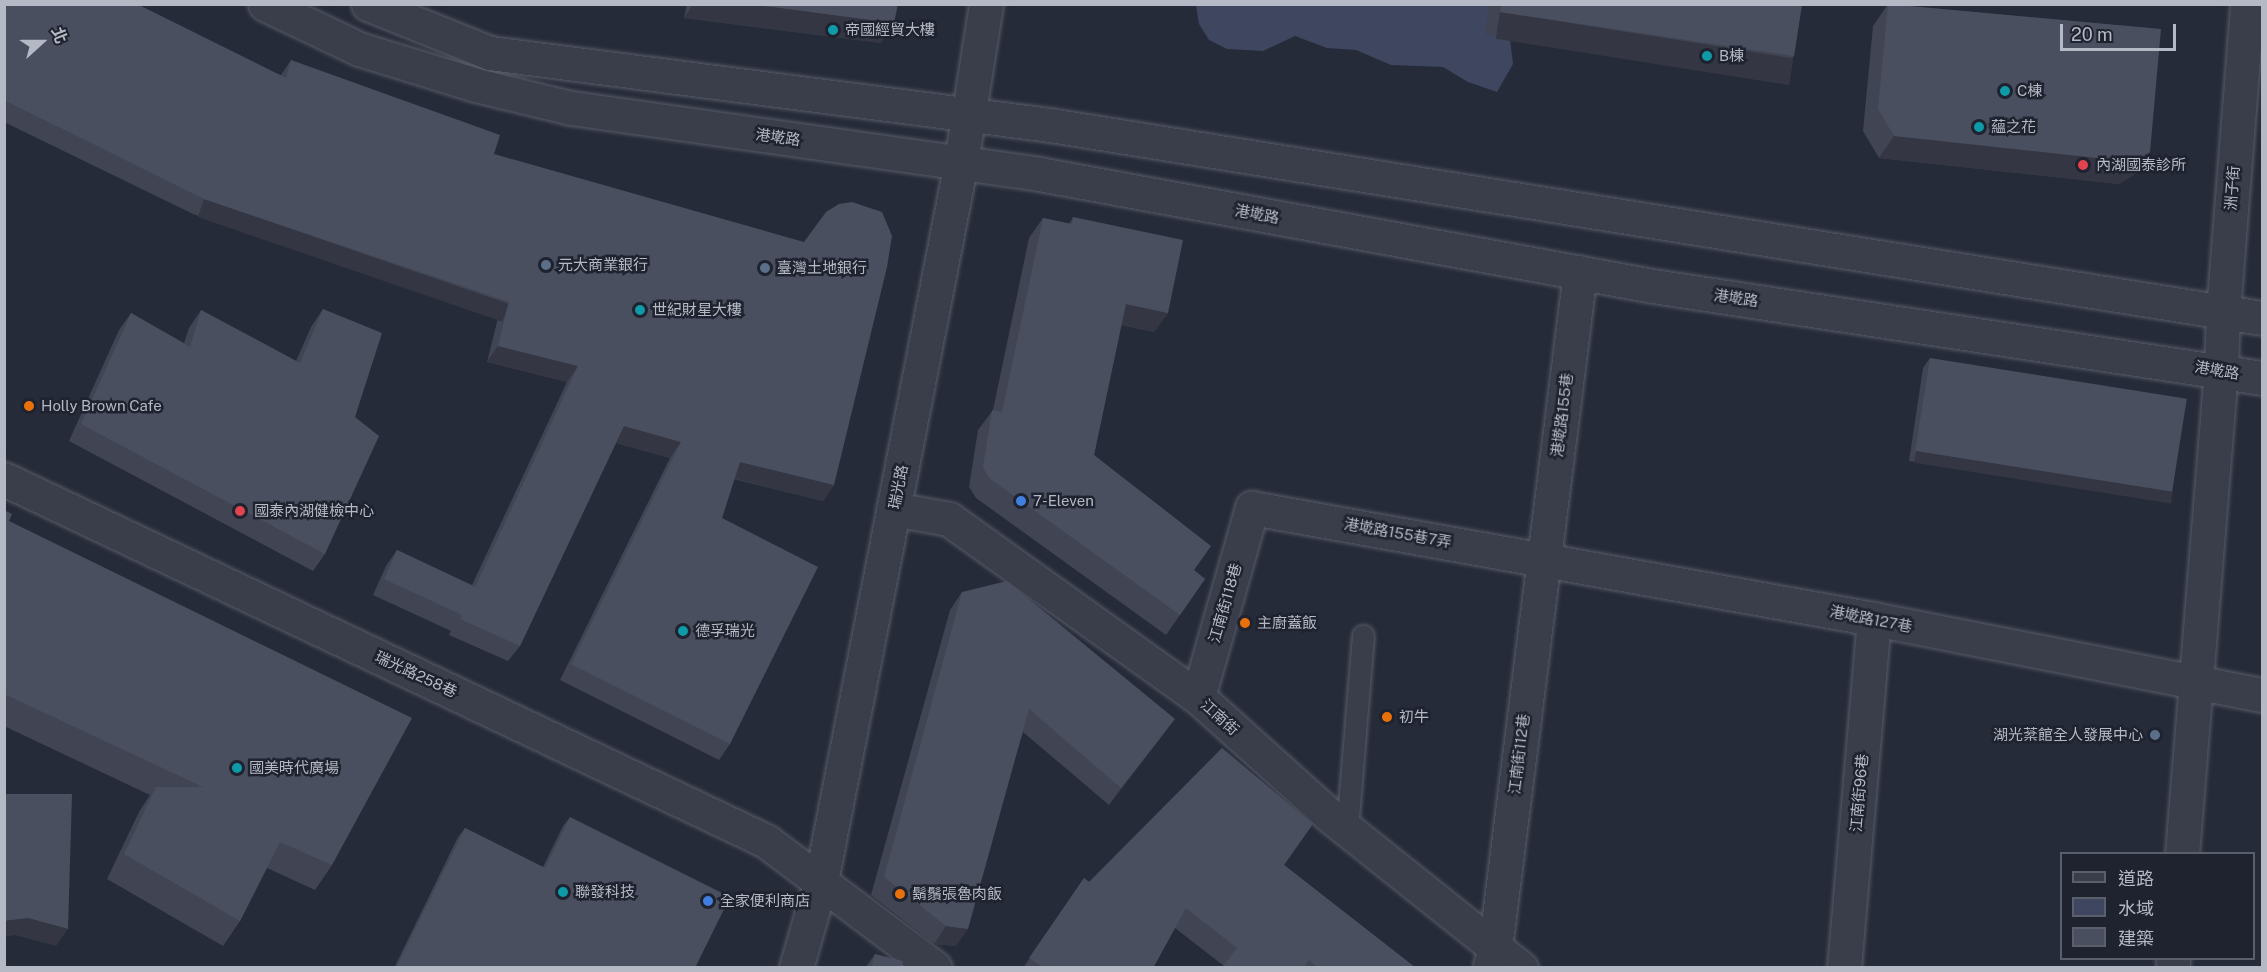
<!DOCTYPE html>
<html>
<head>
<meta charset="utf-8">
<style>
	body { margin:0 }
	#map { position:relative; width:2267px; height:972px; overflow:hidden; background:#262b39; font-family:"Public Sans","Noto Sans TC",sans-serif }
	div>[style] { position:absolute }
	.water>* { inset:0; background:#3e4660 }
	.roads { filter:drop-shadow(0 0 2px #585b68) drop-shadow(0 0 2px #585b68) }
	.service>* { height:21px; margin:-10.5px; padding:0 10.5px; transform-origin:10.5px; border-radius:10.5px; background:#3a3d4a }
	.minor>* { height:33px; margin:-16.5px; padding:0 16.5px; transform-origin:16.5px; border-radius:16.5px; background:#3a3d4a }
	.tertiary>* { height:33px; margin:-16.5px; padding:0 16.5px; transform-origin:16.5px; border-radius:16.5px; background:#3a3d4a }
	.wall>* { inset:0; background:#404453 }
	.shaded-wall>* { inset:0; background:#343743; transform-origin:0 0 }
	.building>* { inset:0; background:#4a4f60; transform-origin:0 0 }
	.dots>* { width:16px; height:16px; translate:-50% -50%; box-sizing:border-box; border:3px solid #1f222f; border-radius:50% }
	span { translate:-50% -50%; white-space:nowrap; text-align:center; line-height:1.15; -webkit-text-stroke:5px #1f222f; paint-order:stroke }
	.poi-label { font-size:15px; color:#b5b8c5 }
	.left { translate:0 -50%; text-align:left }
	.right { translate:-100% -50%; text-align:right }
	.street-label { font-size:15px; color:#b5b8c5 }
	.frame { position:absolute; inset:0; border:6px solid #b5b8c5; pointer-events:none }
	.legend { position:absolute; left:2060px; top:852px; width:195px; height:108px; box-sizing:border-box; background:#1f222f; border:2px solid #5b5e6b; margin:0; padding:8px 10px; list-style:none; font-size:18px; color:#b5b8c5 }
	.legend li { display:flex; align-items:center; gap:12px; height:30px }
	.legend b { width:30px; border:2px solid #5b5e6b }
	.north { position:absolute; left:12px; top:12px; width:60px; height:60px; -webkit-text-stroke:4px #1f222f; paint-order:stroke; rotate:69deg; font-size:16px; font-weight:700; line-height:24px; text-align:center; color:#b5b8c5 }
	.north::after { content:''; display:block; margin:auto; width:21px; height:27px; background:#b5b8c5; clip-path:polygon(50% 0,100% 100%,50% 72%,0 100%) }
	.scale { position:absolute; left:2060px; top:24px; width:116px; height:27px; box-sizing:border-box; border:3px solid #b5b8c5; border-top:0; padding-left:8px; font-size:18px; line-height:21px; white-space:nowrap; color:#b5b8c5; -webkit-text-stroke:4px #1f222f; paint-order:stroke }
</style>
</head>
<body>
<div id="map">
	<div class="water">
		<i style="clip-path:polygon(1196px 5px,1506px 5px,1513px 64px,1497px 92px,1468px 82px,1443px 67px,1391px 65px,1356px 50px,1327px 48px,1295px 36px,1263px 51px,1227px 49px,1209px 40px,1199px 24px)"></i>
	</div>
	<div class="roads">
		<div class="service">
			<i style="left:1347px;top:830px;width:195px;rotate:-85.3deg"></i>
		</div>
		<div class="minor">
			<i style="left:4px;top:479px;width:844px;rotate:25.41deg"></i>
			<i style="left:766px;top:841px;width:211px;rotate:36.9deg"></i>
			<i style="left:893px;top:509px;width:57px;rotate:10.1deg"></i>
			<i style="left:949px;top:519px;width:306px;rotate:35.6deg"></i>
			<i style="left:1198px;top:697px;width:176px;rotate:42deg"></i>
			<i style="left:1329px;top:815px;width:246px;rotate:38.6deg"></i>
			<i style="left:1198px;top:697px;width:197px;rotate:-74.1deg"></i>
			<i style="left:1252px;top:508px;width:632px;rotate:10.12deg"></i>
			<i style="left:1874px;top:619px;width:395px;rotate:11.1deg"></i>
			<i style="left:2182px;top:854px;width:485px;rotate:-85.4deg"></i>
			<i style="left:2221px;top:371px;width:59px;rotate:-88.1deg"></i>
			<i style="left:2223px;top:312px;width:309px;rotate:-85.5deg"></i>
			<i style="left:1490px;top:966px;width:19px;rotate:-74deg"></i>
			<i style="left:1495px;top:948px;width:681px;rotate:-82.83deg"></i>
			<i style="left:1844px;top:968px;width:350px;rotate:-85.1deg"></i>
			<i style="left:2173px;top:968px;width:10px;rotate:-90deg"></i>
		</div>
		<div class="tertiary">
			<i style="left:265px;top:4px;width:104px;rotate:25.6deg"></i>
			<i style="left:359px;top:49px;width:122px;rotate:17.1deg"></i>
			<i style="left:476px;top:85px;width:98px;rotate:13.6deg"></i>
			<i style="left:571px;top:108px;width:473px;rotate:8deg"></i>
			<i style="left:1039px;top:174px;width:624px;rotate:10.34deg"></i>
			<i style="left:1653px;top:286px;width:616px;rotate:8.59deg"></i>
			<i style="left:368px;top:4px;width:131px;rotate:21.9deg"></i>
			<i style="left:490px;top:53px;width:565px;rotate:7.33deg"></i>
			<i style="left:1050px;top:125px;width:1227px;rotate:9.05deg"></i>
			<i style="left:796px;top:968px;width:91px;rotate:-74deg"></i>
			<i style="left:821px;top:881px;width:733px;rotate:-78.98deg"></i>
			<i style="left:961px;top:162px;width:160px;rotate:-81deg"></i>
		</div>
	</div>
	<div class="wall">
		<i style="clip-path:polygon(4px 4px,281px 75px,291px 60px,494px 154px,834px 485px,823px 501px,734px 479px,722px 518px,730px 744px,719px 760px,560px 680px,670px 458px,616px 443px,520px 646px,508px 661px,449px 635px,451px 631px,373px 595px,386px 566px,397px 550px,472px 585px,567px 382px,487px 362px,498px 318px,193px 214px,4px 122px)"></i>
		<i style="clip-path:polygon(687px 4px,898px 4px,881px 43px,684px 18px)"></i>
		<i style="clip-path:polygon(1489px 4px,1802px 4px,1794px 56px,1779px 78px,1485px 34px)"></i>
		<i style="clip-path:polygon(1888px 4px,2150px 152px,2135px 174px,2119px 184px,1879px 158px,1863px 131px,1873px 26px)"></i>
		<i style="clip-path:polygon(1073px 217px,1168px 313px,1154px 332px,1121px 325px,1094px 455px,1194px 570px,1205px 579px,1166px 635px,976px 498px,969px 487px,978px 430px,993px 410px,1029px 238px,1043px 218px,1069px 224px)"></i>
		<i style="clip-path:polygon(323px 309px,355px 417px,325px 554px,313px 571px,69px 441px,119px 330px,131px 313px,184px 343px,189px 328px,201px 310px,296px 361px,311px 327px)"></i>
		<i style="clip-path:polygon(1930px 358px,2173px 490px,2166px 500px,1909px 461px,1923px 368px)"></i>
		<i style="clip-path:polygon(4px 510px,9px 521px,332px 865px,315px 890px,267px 868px,240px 921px,223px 946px,107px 879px,139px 812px,150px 795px,4px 726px)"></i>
		<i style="clip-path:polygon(962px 592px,1162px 736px,1109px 805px,1023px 732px,956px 946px,934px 944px,871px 895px,950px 610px)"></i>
		<i style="clip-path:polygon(570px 817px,695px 968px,394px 968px,458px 837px,465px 828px,543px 867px,563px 826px)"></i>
		<i style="clip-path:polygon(1284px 865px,1416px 968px,1222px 968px,1224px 966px,1175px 928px,1153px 968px,1023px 968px,1084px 878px,1089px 882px)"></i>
		<i style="clip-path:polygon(875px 954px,902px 968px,865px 968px)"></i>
	</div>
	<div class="shaded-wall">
		<i style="clip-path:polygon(693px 4px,750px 4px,894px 23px,881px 43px,684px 18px)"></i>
		<i style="left:1500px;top:12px;width:297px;height:27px;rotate:9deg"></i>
		<i style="clip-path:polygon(1894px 136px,2150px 152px,2135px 174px,2119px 184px,1879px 158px)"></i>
		<i style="left:204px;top:199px;width:322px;height:19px;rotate:19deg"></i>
		<i style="clip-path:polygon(1126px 304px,1168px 313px,1154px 332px,1112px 323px)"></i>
		<i style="clip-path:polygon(498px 346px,578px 366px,567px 382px,487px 362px)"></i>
		<i style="clip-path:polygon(624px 426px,681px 442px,670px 458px,613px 442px)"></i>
		<i style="left:1916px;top:451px;width:260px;height:12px;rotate:9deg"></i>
		<i style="clip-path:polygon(740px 462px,834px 485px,823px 501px,729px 477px)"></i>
		<i style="clip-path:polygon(1175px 719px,1162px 736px,1109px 805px,1121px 788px)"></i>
		<i style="clip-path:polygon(28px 918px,68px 929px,56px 946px,15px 935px,4px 937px,4px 921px)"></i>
		<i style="clip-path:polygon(946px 926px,968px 929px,956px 946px,934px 944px)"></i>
	</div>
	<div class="building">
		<i style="clip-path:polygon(4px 4px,137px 4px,286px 78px,291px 60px,500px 135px,494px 154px,804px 242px,826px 212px,839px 204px,852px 202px,882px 212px,892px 236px,887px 267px,834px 485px,740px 462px,722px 518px,818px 567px,730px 744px,571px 664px,681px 442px,624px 426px,520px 646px,460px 619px,462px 615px,384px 579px,397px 550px,475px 587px,578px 366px,498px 346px,509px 302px,204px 199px,4px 100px)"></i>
		<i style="clip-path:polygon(750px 4px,898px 4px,894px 23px)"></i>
		<i style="clip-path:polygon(1502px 4px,1802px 4px,1794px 56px,1500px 12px)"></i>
		<i style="clip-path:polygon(1888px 4px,2161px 29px,2150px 152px,2134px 162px,1894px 136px,1878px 109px)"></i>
		<i style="clip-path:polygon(1073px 217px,1183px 240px,1168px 313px,1126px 304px,1094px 455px,1211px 546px,1194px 570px,1205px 579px,1180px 615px,989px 478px,983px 467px,992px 410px,1002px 412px,1043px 218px,1072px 224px)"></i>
		<i style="clip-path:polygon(323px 309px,382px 333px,355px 417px,379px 436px,325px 554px,81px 424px,131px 313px,190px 347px,201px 310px,300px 363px)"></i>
		<i style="left:1930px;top:358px;width:260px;height:94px;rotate:9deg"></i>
		<i style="clip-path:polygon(4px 510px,12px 514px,9px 521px,412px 718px,332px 865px,280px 842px,240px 921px,124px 854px,156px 787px,203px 787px,4px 694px)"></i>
		<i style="clip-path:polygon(1007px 581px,1175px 719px,1121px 788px,1029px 709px,968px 929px,946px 926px,884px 877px,962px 592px)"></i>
		<i style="clip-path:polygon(1222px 748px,1313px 824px,1284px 865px,1416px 968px,1318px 968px,1309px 960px,1303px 968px,1222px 968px,1237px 948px,1186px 908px,1153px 968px,1045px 968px,1029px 958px,1084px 878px,1089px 882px)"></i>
		<i style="clip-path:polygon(4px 794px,72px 794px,68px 929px,28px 918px,4px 921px)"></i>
		<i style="clip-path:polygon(570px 817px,730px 897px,695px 968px,396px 968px,465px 828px,545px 868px)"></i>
		<i style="clip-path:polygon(875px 954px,903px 961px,902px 968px,871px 968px)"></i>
	</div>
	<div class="dots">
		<i style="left:833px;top:30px;background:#0f9aa8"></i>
		<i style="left:1707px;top:56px;background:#0f9aa8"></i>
		<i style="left:2005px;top:91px;background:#0f9aa8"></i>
		<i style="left:1979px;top:127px;background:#0f9aa8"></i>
		<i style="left:2083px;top:165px;background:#e0444e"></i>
		<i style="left:546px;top:265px;background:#5c6f8a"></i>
		<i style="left:765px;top:268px;background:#5c6f8a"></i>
		<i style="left:640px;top:310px;background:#0f9aa8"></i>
		<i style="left:29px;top:406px;background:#e8710a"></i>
		<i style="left:1021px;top:501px;background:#3f7fe0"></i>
		<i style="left:240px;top:511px;background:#e0444e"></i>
		<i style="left:1245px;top:623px;background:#e8710a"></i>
		<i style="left:683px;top:631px;background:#0f9aa8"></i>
		<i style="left:1387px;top:717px;background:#e8710a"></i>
		<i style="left:2155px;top:735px;background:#5c6f8a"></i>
		<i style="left:237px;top:768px;background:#0f9aa8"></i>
		<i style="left:563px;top:892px;background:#0f9aa8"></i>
		<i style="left:900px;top:894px;background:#e8710a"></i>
		<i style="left:708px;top:901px;background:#3f7fe0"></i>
	</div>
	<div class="poi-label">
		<span class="left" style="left:845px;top:30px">帝國經貿大樓</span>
		<span class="left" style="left:1719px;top:56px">B棟</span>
		<span class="left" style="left:2017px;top:91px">C棟</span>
		<span class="left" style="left:1991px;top:127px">蘊之花</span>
		<span class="left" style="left:2096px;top:165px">內湖國泰診所</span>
		<span class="left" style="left:558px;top:265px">元大商業銀行</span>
		<span class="left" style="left:777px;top:268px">臺灣土地銀行</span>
		<span class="left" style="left:652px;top:310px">世紀財星大樓</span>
		<span class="left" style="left:41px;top:406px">Holly Brown Cafe</span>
		<span class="left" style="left:1033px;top:501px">7-Eleven</span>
		<span class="left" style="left:254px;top:511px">國泰內湖健檢中心</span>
		<span class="left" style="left:1257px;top:623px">主廚蓋飯</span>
		<span class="left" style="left:695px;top:631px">德孚瑞光</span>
		<span class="left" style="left:1399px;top:717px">初牛</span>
		<span class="right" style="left:2143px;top:735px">湖光棻館全人發展中心</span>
		<span class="left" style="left:249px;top:768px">國美時代廣場</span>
		<span class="left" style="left:575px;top:892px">聯發科技</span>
		<span class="left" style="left:912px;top:894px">鬍鬚張魯肉飯</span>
		<span class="left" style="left:720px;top:901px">全家便利商店</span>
	</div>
	<div class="street-label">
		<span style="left:778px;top:137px;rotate:8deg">港墘路</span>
		<span style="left:2232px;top:188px;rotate:-86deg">洲子街</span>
		<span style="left:1257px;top:214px;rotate:10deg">港墘路</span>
		<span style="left:1736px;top:298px;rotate:8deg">港墘路</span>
		<span style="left:2217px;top:370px;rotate:10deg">港墘路</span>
		<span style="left:1562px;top:415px;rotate:-83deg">港墘路155巷</span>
		<span style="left:898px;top:487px;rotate:-79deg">瑞光路</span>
		<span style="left:1398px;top:533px;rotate:10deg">港墘路155巷7弄</span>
		<span style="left:1225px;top:603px;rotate:-74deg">江南街118巷</span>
		<span style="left:1871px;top:619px;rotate:11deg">港墘路127巷</span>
		<span style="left:416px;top:674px;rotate:25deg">瑞光路258巷</span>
		<span style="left:1220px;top:717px;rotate:42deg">江南街</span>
		<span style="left:1519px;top:754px;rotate:-83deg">江南街112巷</span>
		<span style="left:1859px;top:793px;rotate:-85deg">江南街96巷</span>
	</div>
	<div class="frame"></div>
	<ul class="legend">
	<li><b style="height:8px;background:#3a3d4a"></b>道路</li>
	<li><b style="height:16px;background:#3e4660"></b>水域</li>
	<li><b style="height:16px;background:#4a4f60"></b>建築</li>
	</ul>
	<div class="north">北</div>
	<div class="scale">20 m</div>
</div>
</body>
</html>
